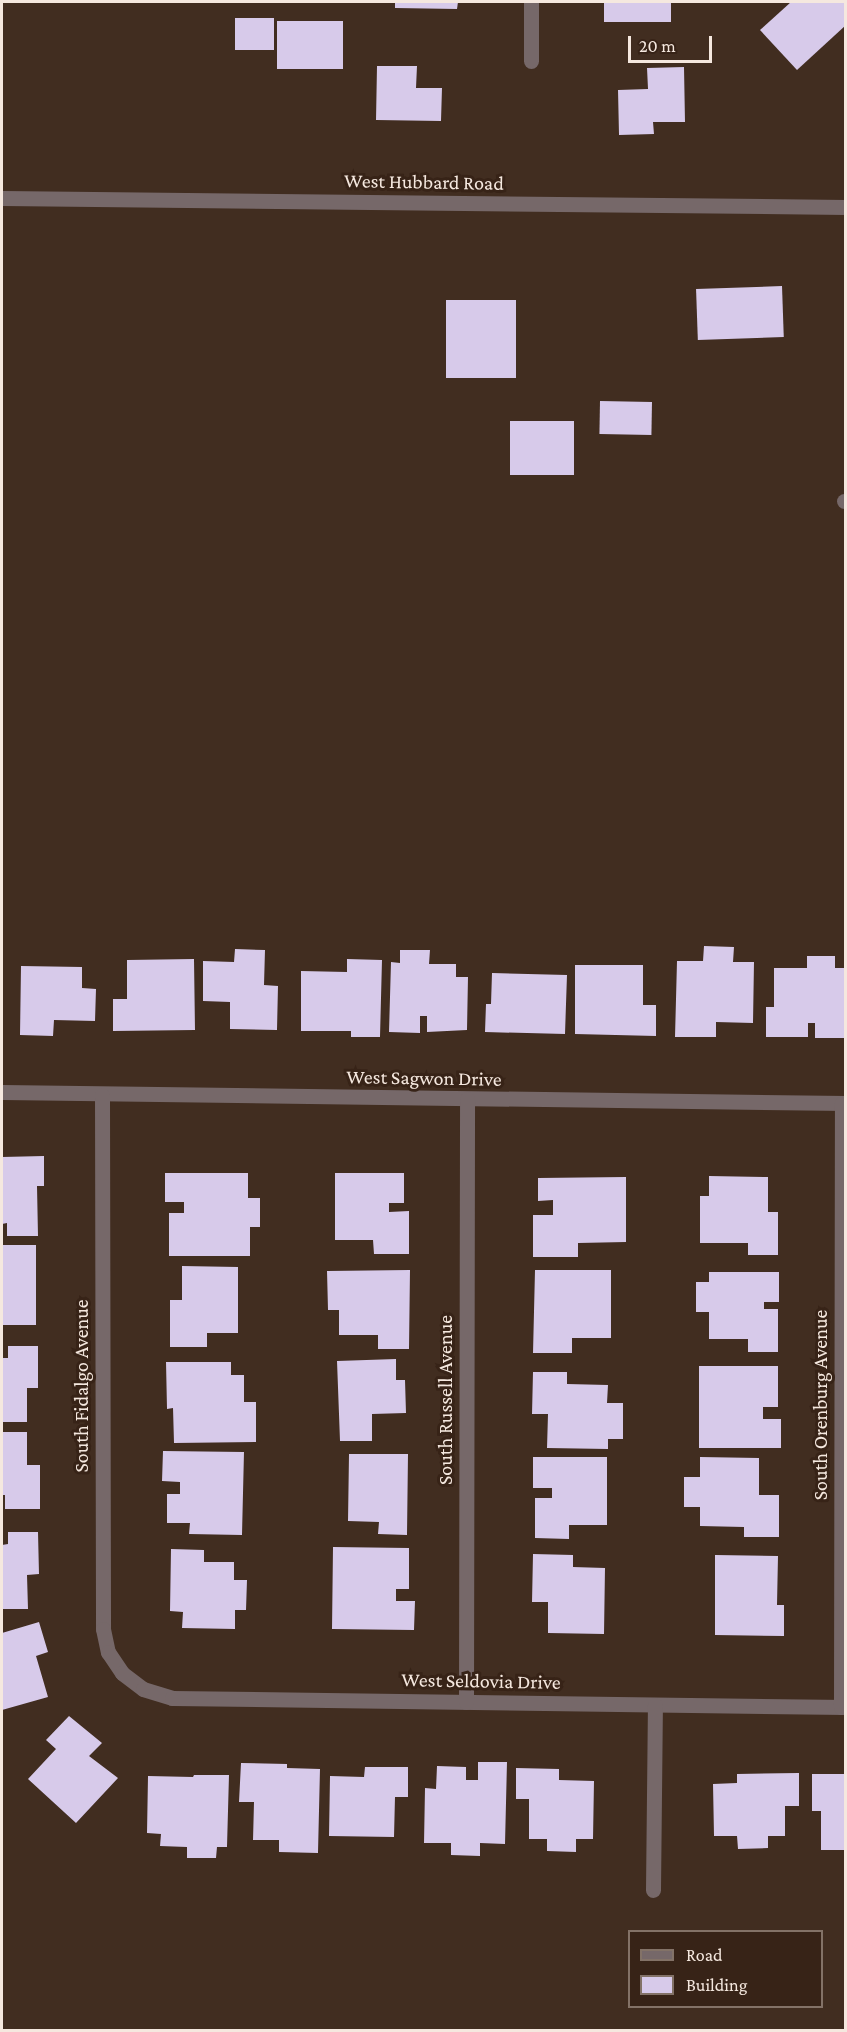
<!DOCTYPE html>
<html>
<head>
<meta charset="utf-8">
<style>
	body { margin:0 }
	#map { position:relative; width:847px; height:2032px; overflow:hidden; background:#412d20; font-family:"Crimson Pro",serif }
	div>[style] { position:absolute }
	.building>* { inset:0; background:#d7caea; transform-origin:0 0 }
	.minor>* { height:15px; margin:-7.5px; padding:0 7.5px; transform-origin:7.5px; border-radius:7.5px; background:#766869 }
	.tertiary>* { height:15px; margin:-7.5px; padding:0 7.5px; transform-origin:7.5px; border-radius:7.5px; background:#766869 }
	span { translate:-50% -50%; white-space:nowrap; text-align:center; line-height:1.15; -webkit-text-stroke:6px #372317; paint-order:stroke }
	.street-label { font-size:20px; color:#f5e8df }
	.frame { position:absolute; inset:0; border:3px solid #f5e8df; pointer-events:none }
	.legend { position:absolute; left:628px; top:1930px; width:195px; height:78px; box-sizing:border-box; background:#372317; border:2px solid #837267; margin:0; padding:8px 10px; list-style:none; font-size:18px; color:#f5e8df }
	.legend li { display:flex; align-items:center; gap:12px; height:30px }
	.legend b { width:30px; border:2px solid #837267 }
	.scale { position:absolute; left:628px; top:36px; width:84px; height:27px; box-sizing:border-box; border:3px solid #f5e8df; border-top:0; padding-left:8px; font-size:18px; line-height:21px; white-space:nowrap; color:#f5e8df; -webkit-text-stroke:4px #372317; paint-order:stroke }
</style>
</head>
<body>
<div id="map">
	<div class="building">
		<i style="clip-path:polygon(395px 2px,458px 2px,457px 9px,395px 8px)"></i>
		<i style="left:604px;top:2px;width:67px;height:20px"></i>
		<i style="clip-path:polygon(791px 2px,846px 2px,846px 25px,797px 70px,760px 30px)"></i>
		<i style="left:235px;top:18px;width:39px;height:32px"></i>
		<i style="left:277px;top:21px;width:66px;height:48px"></i>
		<i style="clip-path:polygon(377px 66px,417px 66px,416px 88px,442px 88px,441px 121px,376px 120px)"></i>
		<i style="clip-path:polygon(684px 67px,685px 122px,653px 122px,654px 134px,619px 135px,618px 90px,648px 89px,647px 68px)"></i>
		<i style="left:782px;top:286px;width:51px;height:86px;rotate:88deg"></i>
		<i style="left:446px;top:300px;width:70px;height:78px"></i>
		<i style="left:600px;top:401px;width:52px;height:33px;rotate:1deg"></i>
		<i style="left:510px;top:421px;width:64px;height:54px"></i>
		<i style="clip-path:polygon(704px 946px,734px 947px,733px 962px,754px 962px,753px 1023px,716px 1022px,716px 1037px,675px 1037px,677px 961px,703px 961px)"></i>
		<i style="clip-path:polygon(235px 949px,265px 950px,264px 985px,278px 986px,277px 1030px,230px 1029px,230px 1002px,203px 1001px,203px 961px,234px 962px)"></i>
		<i style="clip-path:polygon(400px 950px,430px 950px,429px 964px,456px 964px,456px 977px,468px 977px,467px 1030px,427px 1032px,427px 1016px,420px 1016px,420px 1033px,389px 1032px,391px 962px,400px 963px)"></i>
		<i style="clip-path:polygon(807px 956px,835px 956px,835px 968px,846px 968px,846px 1038px,815px 1038px,815px 1023px,808px 1023px,808px 1037px,766px 1037px,766px 1007px,774px 1007px,774px 968px,807px 968px)"></i>
		<i style="clip-path:polygon(194px 959px,195px 1030px,113px 1031px,113px 999px,127px 999px,127px 960px)"></i>
		<i style="clip-path:polygon(347px 959px,382px 960px,380px 1037px,351px 1037px,351px 1031px,301px 1031px,301px 971px,347px 972px)"></i>
		<i style="clip-path:polygon(575px 965px,643px 965px,643px 1005px,656px 1005px,656px 1036px,575px 1034px)"></i>
		<i style="clip-path:polygon(21px 966px,82px 967px,82px 988px,96px 989px,95px 1021px,54px 1020px,53px 1036px,20px 1035px)"></i>
		<i style="clip-path:polygon(492px 973px,567px 975px,565px 1034px,485px 1032px,486px 1004px,491px 1004px)"></i>
		<i style="clip-path:polygon(44px 1156px,44px 1186px,37px 1186px,38px 1236px,7px 1236px,7px 1223px,2px 1224px,2px 1157px)"></i>
		<i style="clip-path:polygon(165px 1173px,248px 1173px,248px 1198px,260px 1198px,260px 1227px,250px 1227px,250px 1256px,169px 1256px,169px 1213px,184px 1213px,184px 1202px,165px 1202px)"></i>
		<i style="clip-path:polygon(335px 1173px,404px 1173px,404px 1203px,389px 1203px,389px 1212px,409px 1211px,409px 1254px,374px 1254px,373px 1240px,335px 1240px)"></i>
		<i style="clip-path:polygon(709px 1176px,768px 1177px,768px 1212px,778px 1212px,778px 1255px,748px 1255px,748px 1243px,700px 1243px,700px 1196px,709px 1196px)"></i>
		<i style="clip-path:polygon(626px 1177px,626px 1242px,578px 1243px,578px 1257px,533px 1257px,533px 1215px,553px 1215px,553px 1200px,538px 1201px,538px 1178px)"></i>
		<i style="left:2px;top:1245px;width:34px;height:80px"></i>
		<i style="clip-path:polygon(182px 1266px,238px 1267px,238px 1333px,207px 1333px,207px 1347px,170px 1347px,170px 1300px,182px 1300px)"></i>
		<i style="clip-path:polygon(410px 1270px,409px 1349px,378px 1349px,378px 1335px,339px 1335px,339px 1310px,328px 1310px,327px 1271px)"></i>
		<i style="clip-path:polygon(535px 1270px,611px 1270px,611px 1338px,572px 1338px,572px 1353px,533px 1353px)"></i>
		<i style="clip-path:polygon(709px 1272px,779px 1272px,779px 1302px,764px 1302px,764px 1309px,778px 1309px,778px 1352px,748px 1352px,748px 1339px,709px 1339px,709px 1312px,696px 1312px,696px 1282px,709px 1282px)"></i>
		<i style="clip-path:polygon(8px 1346px,38px 1346px,38px 1388px,27px 1388px,27px 1422px,2px 1422px,2px 1358px,8px 1358px)"></i>
		<i style="clip-path:polygon(396px 1359px,396px 1380px,405px 1380px,406px 1413px,372px 1414px,372px 1441px,340px 1441px,337px 1361px)"></i>
		<i style="clip-path:polygon(166px 1362px,231px 1362px,231px 1375px,244px 1375px,244px 1402px,256px 1402px,256px 1442px,174px 1443px,173px 1408px,167px 1409px)"></i>
		<i style="clip-path:polygon(699px 1366px,778px 1366px,778px 1407px,763px 1407px,763px 1419px,781px 1419px,781px 1448px,699px 1448px)"></i>
		<i style="clip-path:polygon(533px 1372px,567px 1372px,567px 1384px,608px 1385px,607px 1403px,623px 1403px,623px 1439px,608px 1439px,608px 1449px,547px 1448px,548px 1414px,532px 1414px)"></i>
		<i style="clip-path:polygon(2px 1432px,27px 1432px,27px 1465px,40px 1465px,40px 1509px,5px 1509px,5px 1495px,2px 1495px)"></i>
		<i style="clip-path:polygon(163px 1451px,244px 1452px,242px 1535px,189px 1534px,190px 1523px,167px 1523px,167px 1494px,180px 1494px,180px 1482px,162px 1481px)"></i>
		<i style="clip-path:polygon(349px 1454px,408px 1454px,407px 1535px,378px 1534px,379px 1522px,348px 1521px)"></i>
		<i style="clip-path:polygon(533px 1457px,607px 1457px,607px 1525px,569px 1525px,569px 1539px,535px 1538px,535px 1498px,552px 1498px,552px 1488px,533px 1488px)"></i>
		<i style="clip-path:polygon(700px 1457px,759px 1458px,759px 1495px,779px 1495px,779px 1537px,744px 1537px,744px 1527px,700px 1526px,700px 1507px,684px 1507px,684px 1477px,700px 1477px)"></i>
		<i style="clip-path:polygon(8px 1532px,38px 1532px,39px 1574px,27px 1575px,28px 1609px,2px 1609px,2px 1545px,8px 1544px)"></i>
		<i style="clip-path:polygon(333px 1547px,409px 1548px,409px 1589px,396px 1589px,396px 1601px,415px 1601px,414px 1630px,332px 1629px)"></i>
		<i style="clip-path:polygon(171px 1549px,204px 1550px,204px 1562px,234px 1562px,234px 1580px,247px 1580px,246px 1610px,235px 1610px,235px 1629px,182px 1628px,183px 1612px,170px 1611px)"></i>
		<i style="clip-path:polygon(533px 1554px,573px 1555px,573px 1567px,605px 1568px,604px 1634px,548px 1633px,548px 1602px,532px 1602px)"></i>
		<i style="clip-path:polygon(715px 1555px,778px 1556px,777px 1605px,784px 1605px,784px 1636px,715px 1635px)"></i>
		<i style="clip-path:polygon(39px 1622px,48px 1652px,36px 1656px,48px 1697px,2px 1710px,2px 1633px)"></i>
		<i style="clip-path:polygon(69px 1716px,102px 1743px,89px 1756px,118px 1778px,76px 1823px,28px 1779px,56px 1749px,46px 1740px)"></i>
		<i style="clip-path:polygon(478px 1762px,507px 1762px,505px 1844px,480px 1843px,480px 1856px,451px 1855px,451px 1843px,424px 1843px,425px 1788px,436px 1789px,437px 1766px,466px 1767px,466px 1780px,478px 1780px)"></i>
		<i style="clip-path:polygon(241px 1763px,287px 1764px,287px 1768px,320px 1769px,318px 1853px,279px 1852px,279px 1840px,253px 1840px,254px 1802px,239px 1802px)"></i>
		<i style="clip-path:polygon(365px 1767px,408px 1767px,408px 1797px,395px 1797px,394px 1837px,329px 1836px,330px 1776px,364px 1777px)"></i>
		<i style="clip-path:polygon(516px 1768px,559px 1769px,559px 1780px,594px 1781px,593px 1839px,576px 1839px,576px 1852px,547px 1851px,547px 1839px,529px 1839px,529px 1799px,516px 1799px)"></i>
		<i style="clip-path:polygon(799px 1773px,799px 1806px,785px 1806px,785px 1836px,768px 1836px,768px 1848px,738px 1849px,737px 1836px,714px 1836px,713px 1784px,737px 1783px,737px 1774px)"></i>
		<i style="clip-path:polygon(812px 1774px,846px 1774px,846px 1850px,821px 1850px,821px 1811px,812px 1811px)"></i>
		<i style="clip-path:polygon(194px 1775px,229px 1775px,227px 1847px,217px 1847px,216px 1858px,187px 1858px,187px 1847px,160px 1846px,161px 1834px,147px 1833px,148px 1776px,193px 1777px)"></i>
	</div>
	<div class="minor">
		<i style="left:531px;top:2px;width:59px;rotate:90deg"></i>
		<i style="left:844px;top:501px;width:2px"></i>
		<i style="left:2px;top:1092px;width:844px;rotate:0.75deg"></i>
		<i style="left:102px;top:1095px;width:534px;rotate:89.89deg"></i>
		<i style="left:103px;top:1629px;width:24px;rotate:78deg"></i>
		<i style="left:108px;top:1652px;width:25px;rotate:56deg"></i>
		<i style="left:122px;top:1673px;width:26px;rotate:37deg"></i>
		<i style="left:143px;top:1689px;width:30px;rotate:17deg"></i>
		<i style="left:172px;top:1698px;width:674px;rotate:0.77deg"></i>
		<i style="left:466px;top:1702px;width:603px;rotate:-89.9deg"></i>
		<i style="left:841px;top:1707px;width:604px;rotate:-89.91deg"></i>
		<i style="left:653px;top:1890px;width:185px;rotate:-89.4deg"></i>
	</div>
	<div class="tertiary">
		<i style="left:2px;top:198px;width:844px;rotate:0.61deg"></i>
	</div>
	<div class="street-label">
		<span style="left:424px;top:182px;rotate:1deg">West Hubbard Road</span>
		<span style="left:424px;top:1078px;rotate:1deg">West Sagwon Drive</span>
		<span style="left:81px;top:1386px;rotate:-90deg">South Fidalgo Avenue</span>
		<span style="left:445px;top:1400px;rotate:-90deg">South Russell Avenue</span>
		<span style="left:820px;top:1405px;rotate:-90deg">South Orenburg Avenue</span>
		<span style="left:481px;top:1681px;rotate:1deg">West Seldovia Drive</span>
	</div>
	<div class="frame"></div>
	<ul class="legend">
	<li><b style="height:8px;background:#766869"></b>Road</li>
	<li><b style="height:16px;background:#d7caea"></b>Building</li>
	</ul>
	<div class="scale">20 m</div>
</div>
</body>
</html>
